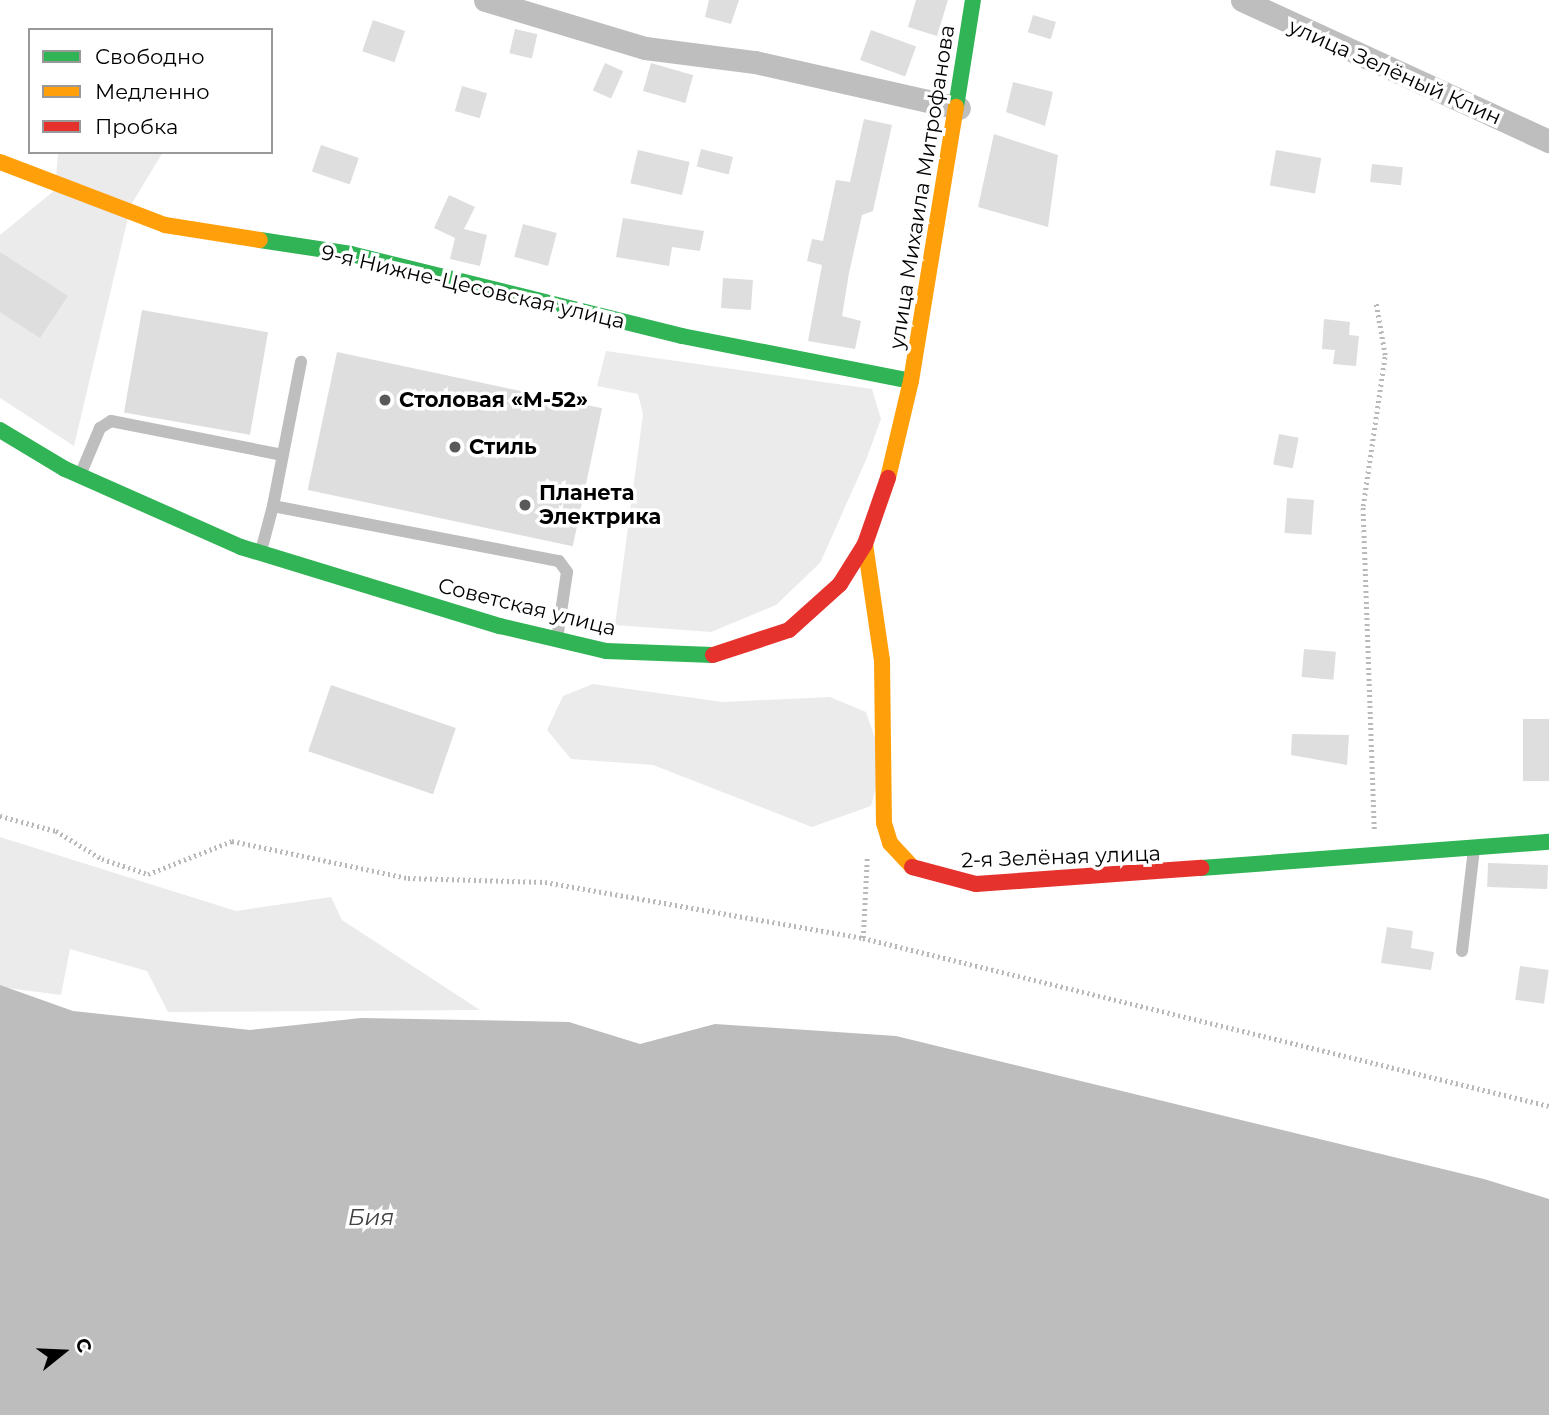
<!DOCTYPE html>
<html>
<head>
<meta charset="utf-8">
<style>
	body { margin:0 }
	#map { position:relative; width:1549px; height:1415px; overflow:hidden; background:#fff; font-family:Montserrat,sans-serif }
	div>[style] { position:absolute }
	.green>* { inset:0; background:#ebebeb }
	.water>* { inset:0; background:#bdbdbd }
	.building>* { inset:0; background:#dedede; transform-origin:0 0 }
	.path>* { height:4.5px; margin-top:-2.25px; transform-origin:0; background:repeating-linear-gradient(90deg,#b9b9b9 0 2px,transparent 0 5.5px) }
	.lane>* { height:12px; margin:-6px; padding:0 6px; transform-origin:6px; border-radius:6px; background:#bebebe }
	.street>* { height:23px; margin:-11.5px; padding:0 11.5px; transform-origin:11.5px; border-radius:11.5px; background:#bebebe }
	.fast>* { height:16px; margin:-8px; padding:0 8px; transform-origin:8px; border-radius:8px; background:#30b455 }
	.slow>* { height:16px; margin:-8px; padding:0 8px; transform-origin:8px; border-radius:8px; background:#ff9f0a }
	.jam>* { height:16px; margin:-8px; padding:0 8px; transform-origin:8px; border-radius:8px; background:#e5322d }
	.dots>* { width:19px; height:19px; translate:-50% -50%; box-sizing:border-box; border:4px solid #fff; border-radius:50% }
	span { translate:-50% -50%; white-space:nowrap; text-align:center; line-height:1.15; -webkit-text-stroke:7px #fff; paint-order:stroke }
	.street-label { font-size:21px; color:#000 }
	.poi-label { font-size:21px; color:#000; font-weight:700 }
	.left { translate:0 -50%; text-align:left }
	.water-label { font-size:23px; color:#424242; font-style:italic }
	.legend { position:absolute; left:28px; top:28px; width:245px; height:126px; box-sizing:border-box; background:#fff; border:2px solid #999; margin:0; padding:9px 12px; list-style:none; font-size:21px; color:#000 }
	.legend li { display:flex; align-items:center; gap:14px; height:35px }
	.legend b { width:35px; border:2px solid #999 }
	.north { position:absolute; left:28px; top:1317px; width:70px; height:70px; -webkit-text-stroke:5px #fff; paint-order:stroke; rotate:72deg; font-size:19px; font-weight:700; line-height:28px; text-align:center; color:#000 }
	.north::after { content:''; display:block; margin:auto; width:24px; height:32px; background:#000; clip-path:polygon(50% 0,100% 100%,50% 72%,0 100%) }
</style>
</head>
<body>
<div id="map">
	<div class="green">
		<i style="clip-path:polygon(58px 152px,163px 152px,131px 205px,74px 446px,0 398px,0 235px,55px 190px)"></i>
		<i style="clip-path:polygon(606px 351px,872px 389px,881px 419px,866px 460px,820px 563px,776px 605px,711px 632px,615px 625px,643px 414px,638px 394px,597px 386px)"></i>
		<i style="clip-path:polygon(593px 684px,723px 702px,830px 697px,866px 712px,883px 762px,871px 806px,812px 827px,653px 765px,571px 759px,547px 730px,563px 696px)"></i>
		<i style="clip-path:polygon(0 837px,236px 911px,331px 897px,342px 920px,480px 1010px,168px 1012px,147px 971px,70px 949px,61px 995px,0 987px)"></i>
	</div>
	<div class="water">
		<i style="clip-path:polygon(0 985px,73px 1011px,250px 1030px,361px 1018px,569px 1022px,640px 1044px,715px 1024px,896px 1036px,1484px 1179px,1549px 1199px,1549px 1415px,0 1415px)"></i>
	</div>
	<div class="building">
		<i style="clip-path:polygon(709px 0,739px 0,731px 24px,705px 17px)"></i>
		<i style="clip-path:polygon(916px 0,948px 0,937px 36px,908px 27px)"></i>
		<i style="left:1033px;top:15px;width:24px;height:18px;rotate:17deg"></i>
		<i style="left:373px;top:20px;width:34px;height:33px;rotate:19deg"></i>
		<i style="left:515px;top:29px;width:23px;height:25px;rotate:13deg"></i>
		<i style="left:871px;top:30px;width:48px;height:32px;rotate:20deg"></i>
		<i style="left:605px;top:63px;width:20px;height:30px;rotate:24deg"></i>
		<i style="left:651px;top:63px;width:44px;height:29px;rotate:16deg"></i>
		<i style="clip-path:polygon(1013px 82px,1053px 92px,1045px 126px,1006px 112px)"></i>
		<i style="left:462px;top:86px;width:26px;height:26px;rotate:16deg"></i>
		<i style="clip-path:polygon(864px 119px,892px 125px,873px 211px,862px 215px,849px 273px,842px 316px,861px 321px,855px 349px,808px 341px,822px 265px,807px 261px,812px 239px,823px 241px,836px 180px,850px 182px)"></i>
		<i style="clip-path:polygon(994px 134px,1058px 155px,1048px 227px,978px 207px)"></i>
		<i style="left:321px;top:145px;width:40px;height:28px;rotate:19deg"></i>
		<i style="left:701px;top:149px;width:33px;height:18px;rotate:14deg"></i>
		<i style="left:638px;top:150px;width:53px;height:34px;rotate:13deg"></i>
		<i style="left:1276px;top:150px;width:46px;height:36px;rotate:10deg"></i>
		<i style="left:1372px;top:164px;width:31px;height:18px;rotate:6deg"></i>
		<i style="clip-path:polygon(449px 195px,475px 207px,464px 229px,487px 235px,480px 266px,450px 259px,455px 238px,434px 228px)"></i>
		<i style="clip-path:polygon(623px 218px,704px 231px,700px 251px,672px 247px,669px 266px,616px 257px)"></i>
		<i style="left:523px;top:224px;width:35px;height:34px;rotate:15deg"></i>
		<i style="clip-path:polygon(0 252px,68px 296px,40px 338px,0 312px)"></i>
		<i style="left:723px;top:278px;width:30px;height:30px;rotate:4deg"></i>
		<i style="left:142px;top:310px;width:128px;height:104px;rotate:10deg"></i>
		<i style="clip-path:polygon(1324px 319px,1350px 322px,1349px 335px,1359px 336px,1356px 366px,1333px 364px,1335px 350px,1322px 349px)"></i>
		<i style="left:337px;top:352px;width:271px;height:141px;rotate:12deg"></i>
		<i style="left:1279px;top:434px;width:20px;height:31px;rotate:11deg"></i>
		<i style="left:1287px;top:498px;width:27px;height:35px;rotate:4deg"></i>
		<i style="left:1304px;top:649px;width:32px;height:28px;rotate:5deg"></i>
		<i style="left:331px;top:685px;width:132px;height:70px;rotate:19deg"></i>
		<i style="left:1523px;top:719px;width:26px;height:62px"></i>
		<i style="clip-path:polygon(1292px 734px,1349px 735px,1347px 765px,1291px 755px)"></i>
		<i style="left:1548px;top:865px;width:24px;height:60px;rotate:92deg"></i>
		<i style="clip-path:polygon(1387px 927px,1413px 931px,1411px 948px,1434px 952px,1431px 970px,1381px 963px)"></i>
		<i style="left:1520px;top:966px;width:29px;height:34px;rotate:8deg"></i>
	</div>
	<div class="path">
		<i style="left:0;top:816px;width:58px;rotate:15deg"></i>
		<i style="left:56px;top:831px;width:54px;rotate:31.3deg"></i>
		<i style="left:102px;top:859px;width:48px;rotate:18.1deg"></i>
		<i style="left:148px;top:874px;width:90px;rotate:-21.4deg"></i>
		<i style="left:232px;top:841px;width:180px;rotate:11.9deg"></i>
		<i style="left:408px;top:878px;width:137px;rotate:1.7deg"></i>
		<i style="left:545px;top:882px;width:323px;rotate:10deg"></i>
		<i style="left:863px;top:938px;width:706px;rotate:13.76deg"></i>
		<i style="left:1374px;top:829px;width:323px;rotate:-92deg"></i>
		<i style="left:1363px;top:506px;width:153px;rotate:-81.7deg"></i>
		<i style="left:1385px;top:355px;width:52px;rotate:-100deg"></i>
		<i style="left:863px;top:938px;width:80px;rotate:-87.1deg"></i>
	</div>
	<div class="lane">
		<i style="left:81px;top:473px;width:49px;rotate:-67.1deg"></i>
		<i style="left:100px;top:428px;width:13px;rotate:-32deg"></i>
		<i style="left:111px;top:421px;width:175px;rotate:11.2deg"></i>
		<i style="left:273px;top:506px;width:147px;rotate:-79deg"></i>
		<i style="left:261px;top:551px;width:47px;rotate:-75.1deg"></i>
		<i style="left:273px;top:506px;width:291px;rotate:10.9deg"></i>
		<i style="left:559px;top:561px;width:14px;rotate:54deg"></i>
		<i style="left:567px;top:572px;width:68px;rotate:98.5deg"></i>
		<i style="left:1462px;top:951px;width:103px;rotate:-83.3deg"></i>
	</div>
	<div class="street">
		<i style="left:485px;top:0;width:167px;rotate:16.7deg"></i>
		<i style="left:645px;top:48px;width:111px;rotate:7.3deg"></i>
		<i style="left:755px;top:62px;width:209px;rotate:12.7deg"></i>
		<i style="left:1242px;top:0;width:338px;rotate:24.7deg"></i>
	</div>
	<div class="fast">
		<i style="left:956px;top:107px;width:108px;rotate:-81deg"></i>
		<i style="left:260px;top:240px;width:92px;rotate:8.7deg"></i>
		<i style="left:351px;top:254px;width:341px;rotate:13.9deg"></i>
		<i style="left:682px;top:336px;width:233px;rotate:11.1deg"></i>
		<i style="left:0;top:430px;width:76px;rotate:31deg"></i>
		<i style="left:65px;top:469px;width:193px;rotate:23.9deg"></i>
		<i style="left:241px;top:547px;width:271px;rotate:17deg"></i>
		<i style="left:500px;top:626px;width:109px;rotate:13.3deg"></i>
		<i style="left:606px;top:651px;width:107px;rotate:2.1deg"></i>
		<i style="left:1201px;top:868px;width:349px;rotate:-4.3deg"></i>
	</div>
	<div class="slow">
		<i style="left:0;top:162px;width:177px;rotate:20.9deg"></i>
		<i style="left:165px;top:225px;width:96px;rotate:9deg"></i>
		<i style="left:888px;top:478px;width:100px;rotate:-76.7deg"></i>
		<i style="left:911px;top:381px;width:278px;rotate:-80.7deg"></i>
		<i style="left:865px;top:544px;width:118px;rotate:81.7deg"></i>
		<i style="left:882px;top:661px;width:162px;rotate:89.3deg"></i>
		<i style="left:884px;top:823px;width:21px;rotate:73deg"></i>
		<i style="left:890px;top:843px;width:33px;rotate:47deg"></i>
	</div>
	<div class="jam">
		<i style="left:713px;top:655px;width:80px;rotate:-18.2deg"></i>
		<i style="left:789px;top:630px;width:69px;rotate:-42deg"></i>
		<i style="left:840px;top:584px;width:47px;rotate:-58deg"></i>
		<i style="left:865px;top:544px;width:70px;rotate:-70.8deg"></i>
		<i style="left:912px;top:867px;width:66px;rotate:14.9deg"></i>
		<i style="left:976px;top:884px;width:226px;rotate:-4.1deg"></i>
	</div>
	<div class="dots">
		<i style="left:385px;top:400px;background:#595959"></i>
		<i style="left:455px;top:447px;background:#595959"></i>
		<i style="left:525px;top:505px;background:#595959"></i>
	</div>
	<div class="street-label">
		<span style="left:1395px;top:72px;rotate:24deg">улица Зелёный Клин</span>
		<span style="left:922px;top:187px;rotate:-81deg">улица Михаила Митрофанова</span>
		<span style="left:473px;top:287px;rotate:13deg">9-я Нижне-Цесовская улица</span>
		<span style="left:527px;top:607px;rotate:14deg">Советская улица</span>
		<span style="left:1061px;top:857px;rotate:-2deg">2-я Зелёная улица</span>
	</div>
	<div class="poi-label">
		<span class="left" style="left:399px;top:400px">Столовая «М-52»</span>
		<span class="left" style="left:469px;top:447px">Стиль</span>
		<span class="left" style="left:539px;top:505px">Планета<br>Электрика</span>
	</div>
	<div class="water-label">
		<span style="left:371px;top:1217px">Бия</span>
	</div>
	<ul class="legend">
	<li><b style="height:9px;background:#30b455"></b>Свободно</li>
	<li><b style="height:9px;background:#ff9f0a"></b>Медленно</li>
	<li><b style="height:9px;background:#e5322d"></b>Пробка</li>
	</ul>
	<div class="north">С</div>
</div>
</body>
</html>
